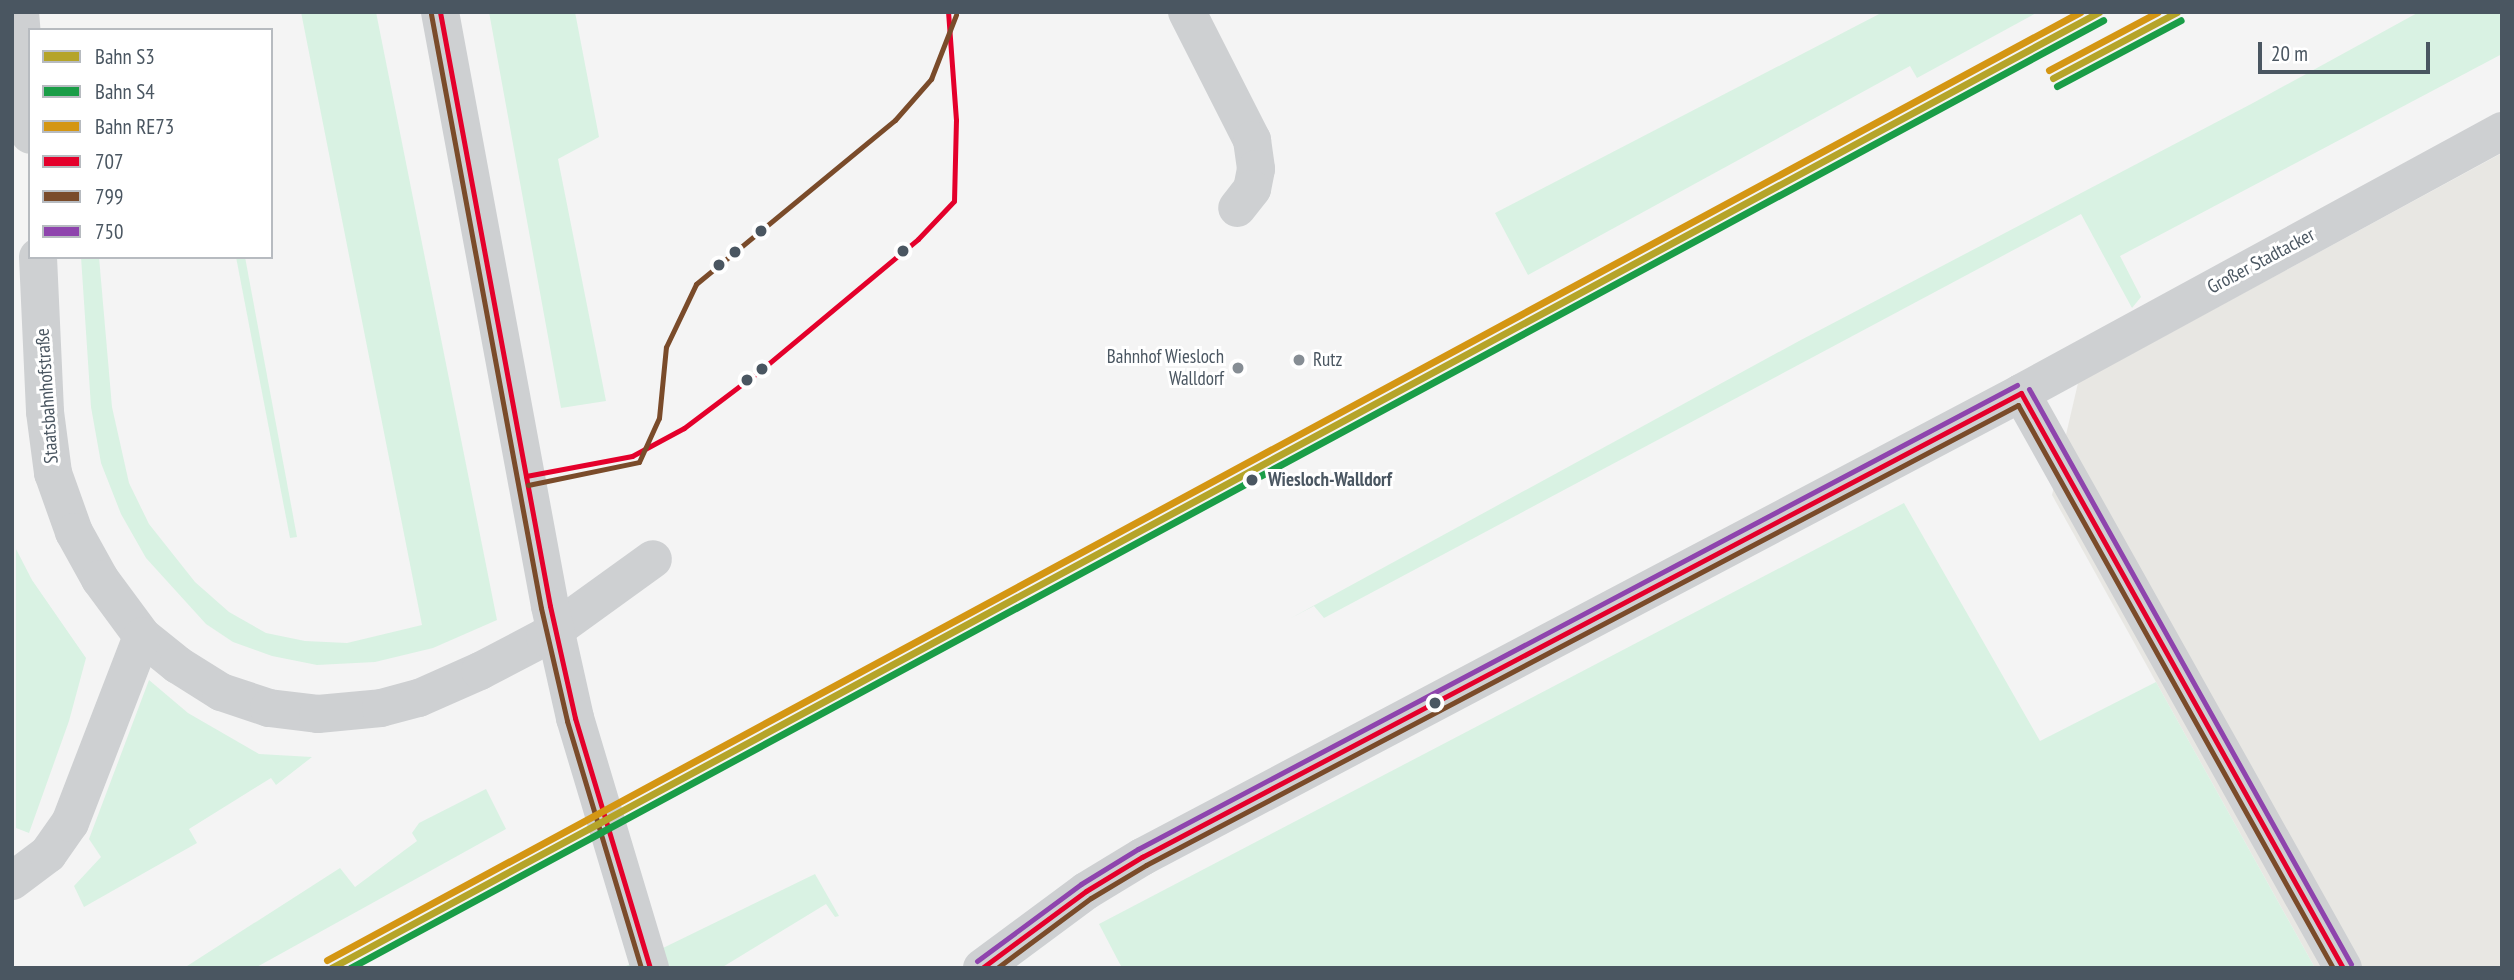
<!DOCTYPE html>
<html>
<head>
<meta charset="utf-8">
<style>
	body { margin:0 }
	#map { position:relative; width:2514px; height:980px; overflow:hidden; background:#f4f4f4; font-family:"PT Sans Narrow",sans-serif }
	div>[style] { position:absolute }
	.commercial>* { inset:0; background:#e8e7e3 }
	.green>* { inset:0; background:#d9f2e3 }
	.minor>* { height:38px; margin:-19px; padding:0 19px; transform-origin:19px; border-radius:19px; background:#ced0d2 }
	.tertiary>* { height:38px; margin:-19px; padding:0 19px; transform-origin:19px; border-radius:19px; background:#ced0d2 }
	.bus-1>* { height:5px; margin:-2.5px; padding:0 2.5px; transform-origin:2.5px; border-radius:2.5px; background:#e4002b }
	.bus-2>* { height:5px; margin:-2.5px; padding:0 2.5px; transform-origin:2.5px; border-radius:2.5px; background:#7a4b2a }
	.bus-3>* { height:5px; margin:-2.5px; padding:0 2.5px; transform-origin:2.5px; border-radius:2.5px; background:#8e44ad }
	.rail-1>* { height:7px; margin:-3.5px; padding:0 3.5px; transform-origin:3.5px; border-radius:3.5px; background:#b5a429 }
	.rail-2>* { height:7px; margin:-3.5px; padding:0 3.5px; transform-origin:3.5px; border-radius:3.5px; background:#1a9d47 }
	.rail-3>* { height:7px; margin:-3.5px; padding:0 3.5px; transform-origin:3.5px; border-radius:3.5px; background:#d49613 }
	.dots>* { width:19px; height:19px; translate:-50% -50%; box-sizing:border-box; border:4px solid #fff; border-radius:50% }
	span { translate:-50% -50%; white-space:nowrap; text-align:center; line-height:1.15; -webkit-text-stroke:6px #fff; paint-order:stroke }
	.street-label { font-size:19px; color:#4a5661 }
	.poi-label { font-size:19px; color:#4a5661 }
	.right { translate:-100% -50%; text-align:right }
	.left { translate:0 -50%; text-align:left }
	.stop-label { font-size:19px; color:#4a5661; font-weight:700 }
	.frame { position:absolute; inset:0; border:14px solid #4a5661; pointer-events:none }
	.legend { position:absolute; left:28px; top:28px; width:245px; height:231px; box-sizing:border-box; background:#fff; border:2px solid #b7bbc0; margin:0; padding:9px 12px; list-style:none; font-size:21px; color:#4a5661 }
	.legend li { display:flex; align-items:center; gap:14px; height:35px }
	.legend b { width:35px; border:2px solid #b7bbc0 }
	.scale { position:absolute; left:2258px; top:42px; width:172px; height:32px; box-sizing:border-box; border:4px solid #4a5661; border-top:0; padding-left:9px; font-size:21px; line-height:24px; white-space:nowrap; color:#4a5661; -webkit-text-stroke:5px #fff; paint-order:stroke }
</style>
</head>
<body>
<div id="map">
	<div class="commercial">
		<i style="clip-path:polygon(2502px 153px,2502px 968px,2315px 968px,2052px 495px,2078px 383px)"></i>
	</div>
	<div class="green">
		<i style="clip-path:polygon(301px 12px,376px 12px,497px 620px,433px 648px,375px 662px,317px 665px,272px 656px,233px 642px,206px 624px,146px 558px,121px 514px,101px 463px,91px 407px,81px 257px,99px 257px,112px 407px,129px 483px,149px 524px,195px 582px,229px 612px,266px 633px,305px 641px,347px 643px,422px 625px)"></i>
		<i style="clip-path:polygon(489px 12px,575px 12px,599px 137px,558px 159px,606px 401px,561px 408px)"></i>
		<i style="clip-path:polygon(1883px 12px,2038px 12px,1917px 78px,1910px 66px,1528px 275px,1495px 213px)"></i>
		<i style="clip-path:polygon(2419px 12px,2502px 12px,2502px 54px,2120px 256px,2141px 297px,2132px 308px,2081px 214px,1324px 618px,1314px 606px,1291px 618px,1799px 341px,2253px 103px)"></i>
		<i style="clip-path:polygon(236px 257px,245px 257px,297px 537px,290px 538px)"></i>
		<i style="clip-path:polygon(1904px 503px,2040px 741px,2156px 682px,2315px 968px,1122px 968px,1099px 924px)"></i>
		<i style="clip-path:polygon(16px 549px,32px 580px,86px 658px,69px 721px,29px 833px,16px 828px)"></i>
		<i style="clip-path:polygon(149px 680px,188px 713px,259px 754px,312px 757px,276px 785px,271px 778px,189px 829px,197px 843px,84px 907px,74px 886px,101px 857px,89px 839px)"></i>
		<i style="clip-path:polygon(486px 789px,506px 829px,255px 968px,184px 968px,340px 868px,355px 887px,417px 841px,412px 833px,419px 823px)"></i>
		<i style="clip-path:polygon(815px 874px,839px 916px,835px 917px,826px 904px,721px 968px,622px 968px)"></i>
	</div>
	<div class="minor">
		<i style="left:20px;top:12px;width:123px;rotate:85.4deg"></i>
		<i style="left:1187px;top:12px;width:144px;rotate:63.1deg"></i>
		<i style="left:1252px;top:140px;width:29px;rotate:82deg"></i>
		<i style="left:1256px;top:169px;width:20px;rotate:101deg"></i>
		<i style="left:1252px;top:189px;width:24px;rotate:128deg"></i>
		<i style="left:38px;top:257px;width:155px;rotate:87.4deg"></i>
		<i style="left:45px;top:412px;width:62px;rotate:82.5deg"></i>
		<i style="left:53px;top:473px;width:63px;rotate:70.4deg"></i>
		<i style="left:74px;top:532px;width:54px;rotate:61deg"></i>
		<i style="left:100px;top:579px;width:71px;rotate:53.6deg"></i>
		<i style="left:142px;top:636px;width:46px;rotate:38.9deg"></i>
		<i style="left:178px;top:665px;width:51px;rotate:32.1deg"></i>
		<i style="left:221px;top:692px;width:51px;rotate:18.4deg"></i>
		<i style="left:269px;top:708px;width:49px;rotate:7deg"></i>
		<i style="left:318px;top:714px;width:63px;rotate:-5.4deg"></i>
		<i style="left:381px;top:708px;width:39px;rotate:-15deg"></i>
		<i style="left:419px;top:698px;width:67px;rotate:-23.9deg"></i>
		<i style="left:480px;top:671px;width:73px;rotate:-27.6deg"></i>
		<i style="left:545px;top:637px;width:133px;rotate:-35.8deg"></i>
		<i style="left:2021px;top:393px;width:659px;rotate:60.75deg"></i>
		<i style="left:12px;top:881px;width:45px;rotate:-36.9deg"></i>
		<i style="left:48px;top:854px;width:38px;rotate:-55deg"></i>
		<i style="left:70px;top:823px;width:200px;rotate:-68.9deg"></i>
		<i style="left:982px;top:968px;width:129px;rotate:-36.5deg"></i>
		<i style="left:1086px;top:891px;width:66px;rotate:-31.3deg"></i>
		<i style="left:1142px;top:857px;width:994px;rotate:-27.83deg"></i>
		<i style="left:2021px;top:393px;width:548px;rotate:-28.58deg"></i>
	</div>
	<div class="tertiary">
		<i style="left:440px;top:12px;width:604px;rotate:79.51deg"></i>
		<i style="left:550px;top:606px;width:115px;rotate:77.4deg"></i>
		<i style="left:575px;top:718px;width:261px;rotate:73.3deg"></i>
	</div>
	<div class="bus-1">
		<i style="left:440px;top:12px;width:604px;rotate:79.51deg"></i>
		<i style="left:550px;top:606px;width:115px;rotate:77.4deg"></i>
		<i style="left:575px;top:718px;width:261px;rotate:73.3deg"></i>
		<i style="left:526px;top:476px;width:108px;rotate:-10.7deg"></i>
		<i style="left:632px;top:456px;width:59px;rotate:-28.3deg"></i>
		<i style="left:684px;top:428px;width:98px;rotate:-37.1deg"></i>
		<i style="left:762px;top:369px;width:203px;rotate:-39.8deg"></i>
		<i style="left:918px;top:239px;width:52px;rotate:-46.5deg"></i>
		<i style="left:954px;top:201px;width:81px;rotate:-88.6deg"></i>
		<i style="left:956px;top:120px;width:108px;rotate:-94.2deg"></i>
		<i style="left:982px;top:968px;width:129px;rotate:-36.5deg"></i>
		<i style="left:1086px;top:891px;width:66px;rotate:-31.3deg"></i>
		<i style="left:1142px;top:857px;width:994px;rotate:-27.83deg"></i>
		<i style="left:2021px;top:393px;width:659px;rotate:60.75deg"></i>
	</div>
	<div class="bus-2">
		<i style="left:431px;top:14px;width:604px;rotate:79.51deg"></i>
		<i style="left:541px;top:608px;width:116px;rotate:77deg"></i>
		<i style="left:567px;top:721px;width:258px;rotate:73.3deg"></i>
		<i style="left:528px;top:485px;width:113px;rotate:-11.7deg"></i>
		<i style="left:639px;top:462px;width:48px;rotate:-65.6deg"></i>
		<i style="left:659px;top:418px;width:71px;rotate:-84.4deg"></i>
		<i style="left:666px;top:347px;width:70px;rotate:-64.5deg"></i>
		<i style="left:696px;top:284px;width:258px;rotate:-39.5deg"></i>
		<i style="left:895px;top:120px;width:55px;rotate:-48.7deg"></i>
		<i style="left:931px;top:79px;width:69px;rotate:-68.7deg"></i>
		<i style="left:997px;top:968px;width:117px;rotate:-36.7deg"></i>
		<i style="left:1091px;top:898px;width:64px;rotate:-31deg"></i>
		<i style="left:1146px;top:865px;width:986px;rotate:-27.81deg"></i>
		<i style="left:2018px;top:405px;width:645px;rotate:60.77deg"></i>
	</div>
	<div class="bus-3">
		<i style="left:2029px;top:389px;width:659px;rotate:60.75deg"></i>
		<i style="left:977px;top:961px;width:129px;rotate:-36.5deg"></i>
		<i style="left:1081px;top:884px;width:67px;rotate:-31.6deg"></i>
		<i style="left:1138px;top:849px;width:994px;rotate:-27.83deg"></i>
	</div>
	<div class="rail-1">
		<i style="left:2053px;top:78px;width:140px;rotate:-28deg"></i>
		<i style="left:331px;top:968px;width:2010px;rotate:-28.4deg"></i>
	</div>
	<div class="rail-2">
		<i style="left:2057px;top:86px;width:140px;rotate:-28deg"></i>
		<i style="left:350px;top:968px;width:1993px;rotate:-28.4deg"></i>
	</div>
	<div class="rail-3">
		<i style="left:2049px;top:70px;width:123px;rotate:-28deg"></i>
		<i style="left:327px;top:960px;width:1993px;rotate:-28.4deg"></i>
	</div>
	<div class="dots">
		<i style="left:761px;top:231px;background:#4a5661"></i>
		<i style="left:903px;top:251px;background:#4a5661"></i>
		<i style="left:735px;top:252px;background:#4a5661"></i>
		<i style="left:719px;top:265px;background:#4a5661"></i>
		<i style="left:1299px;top:360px;background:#868d94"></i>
		<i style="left:1238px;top:368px;background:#868d94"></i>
		<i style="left:762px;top:369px;background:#4a5661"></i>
		<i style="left:747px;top:380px;background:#4a5661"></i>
		<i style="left:1252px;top:480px;background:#4a5661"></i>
		<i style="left:1435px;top:703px;background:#4a5661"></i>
	</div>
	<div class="street-label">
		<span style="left:2261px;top:261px;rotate:-28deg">Großer Stadtacker</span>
		<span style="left:47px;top:396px;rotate:-94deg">Staatsbahnhofstraße</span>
	</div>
	<div class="poi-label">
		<span class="right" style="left:1224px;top:368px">Bahnhof Wiesloch<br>Walldorf</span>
		<span class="left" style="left:1313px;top:360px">Rutz</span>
	</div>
	<div class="stop-label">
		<span class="left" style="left:1268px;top:480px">Wiesloch-Walldorf</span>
	</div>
	<div class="frame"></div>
	<ul class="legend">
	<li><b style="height:9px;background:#b5a429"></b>Bahn S3</li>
	<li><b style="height:9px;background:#1a9d47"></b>Bahn S4</li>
	<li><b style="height:9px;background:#d49613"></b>Bahn RE73</li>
	<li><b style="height:9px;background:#e4002b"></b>707</li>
	<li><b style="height:9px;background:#7a4b2a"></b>799</li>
	<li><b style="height:9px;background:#8e44ad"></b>750</li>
	</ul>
	<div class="scale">20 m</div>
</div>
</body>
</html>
